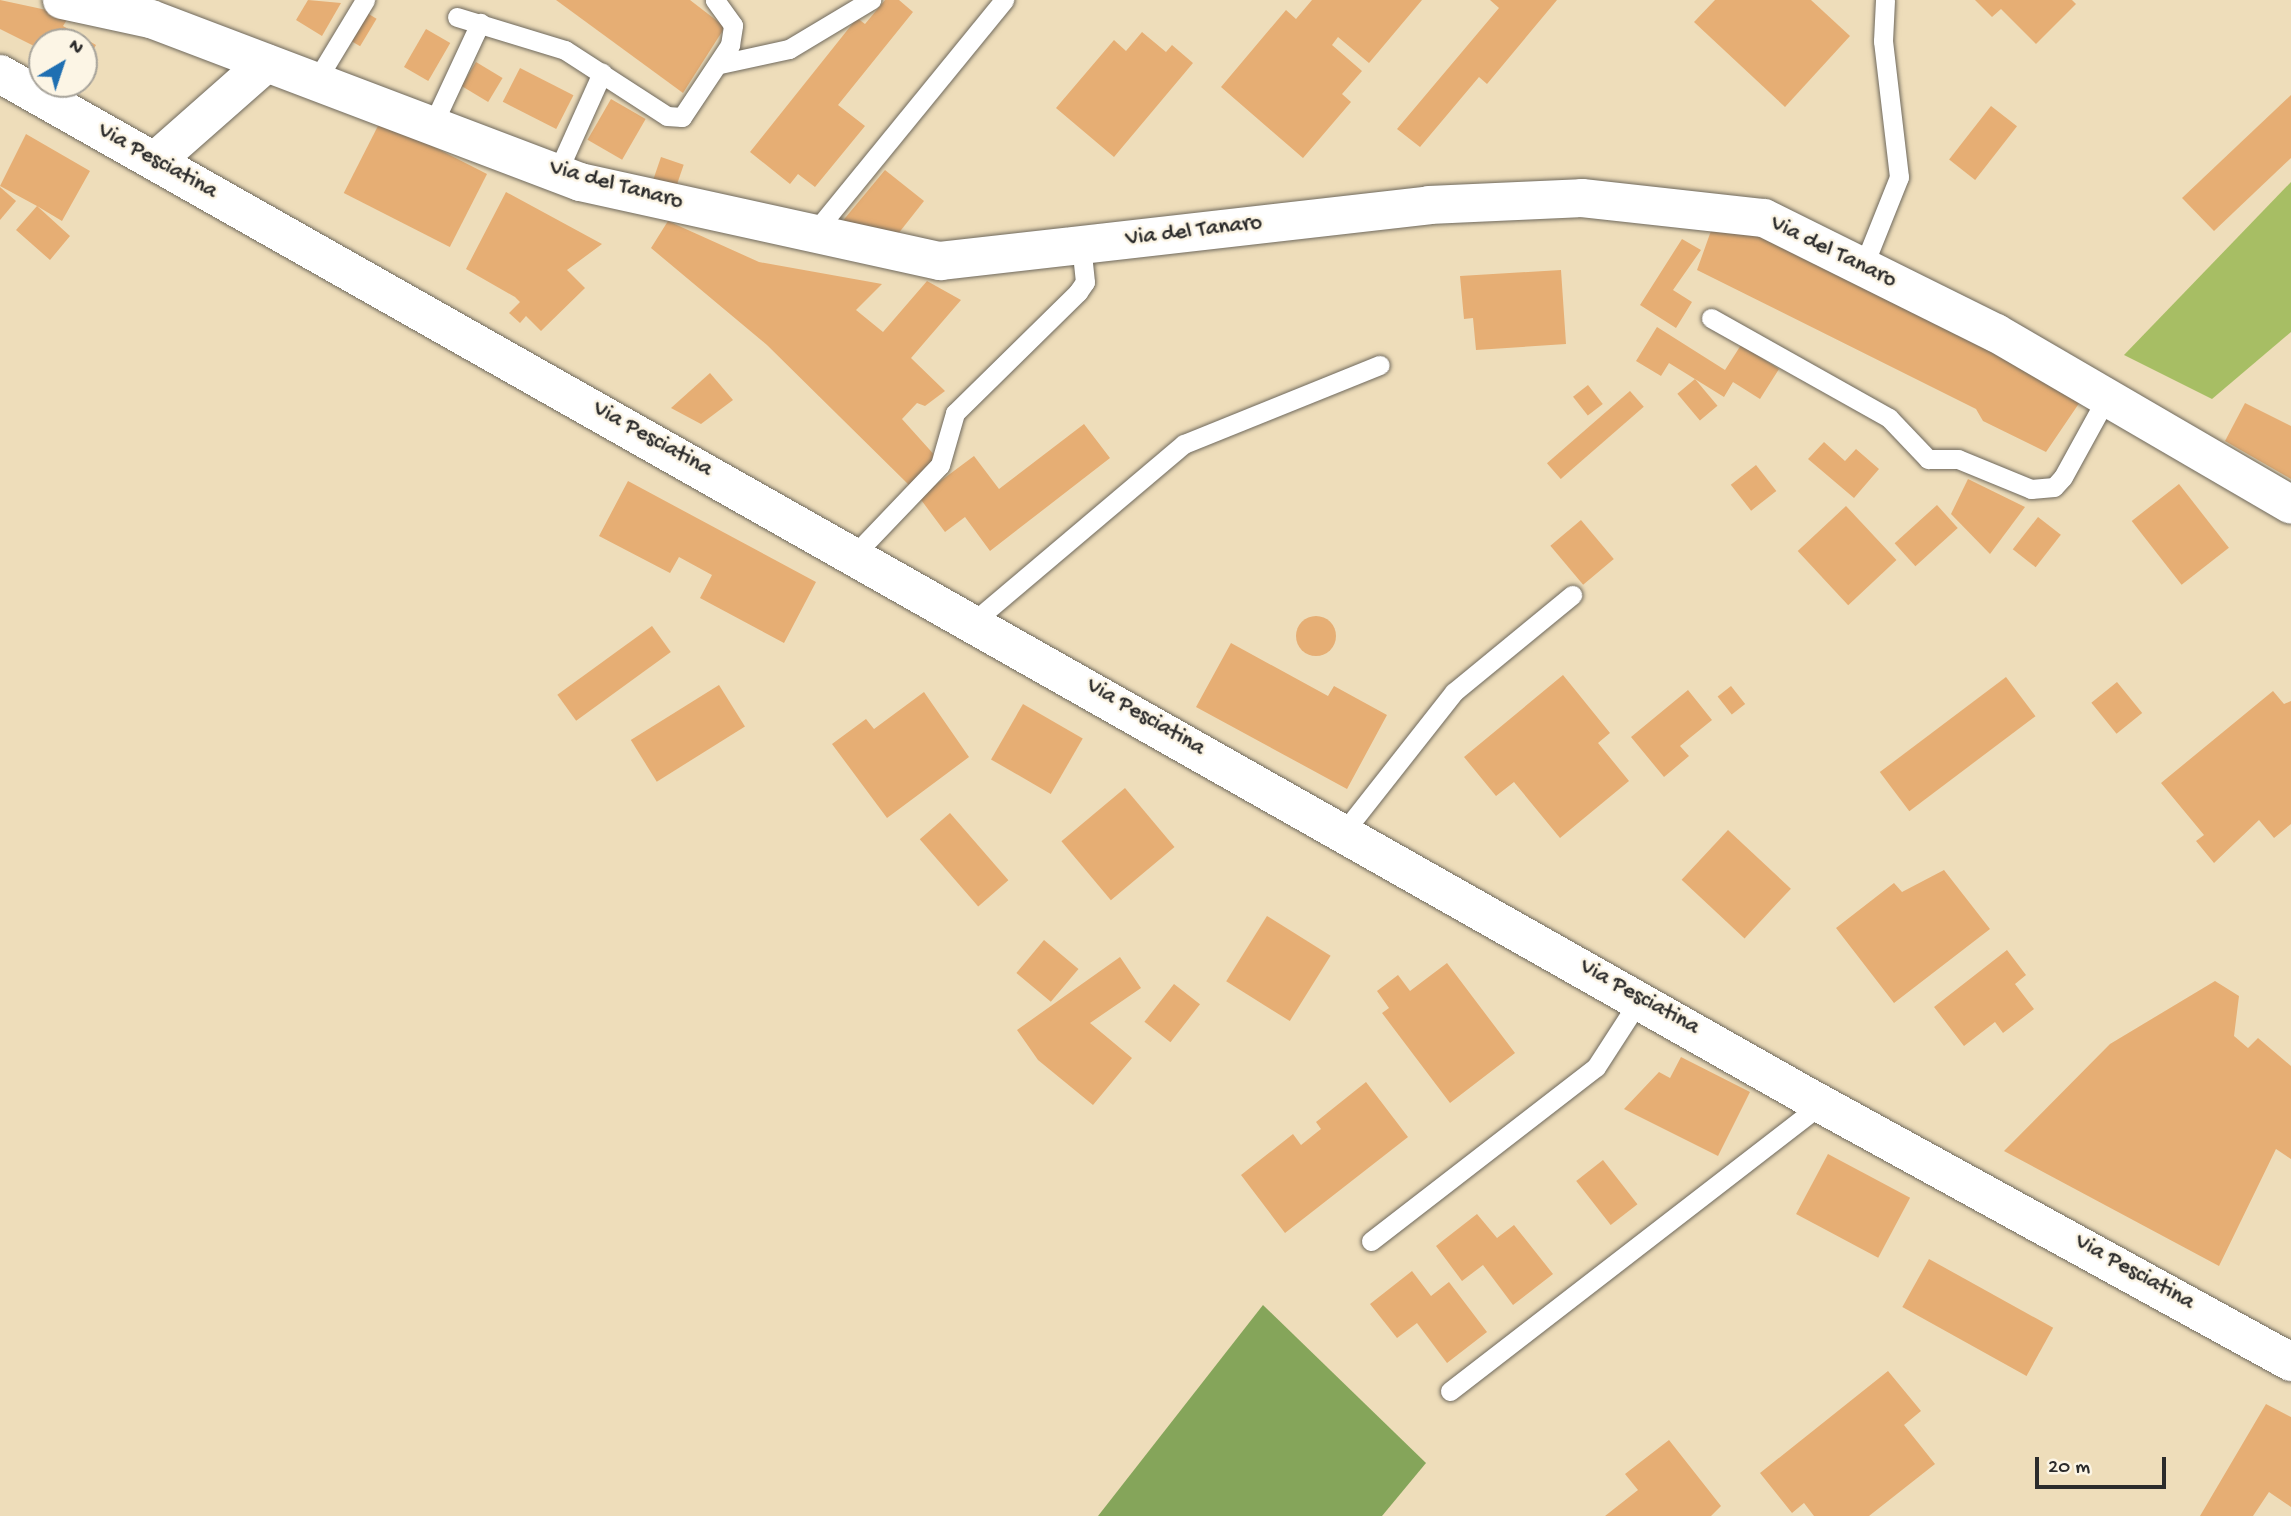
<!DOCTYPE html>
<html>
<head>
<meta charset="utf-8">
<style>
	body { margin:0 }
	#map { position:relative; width:2291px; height:1516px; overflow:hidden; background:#eeddba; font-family:"Gochi Hand",sans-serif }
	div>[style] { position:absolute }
	.green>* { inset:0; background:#a7be64 }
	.forest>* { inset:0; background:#85a55a }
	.building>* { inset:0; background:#e6ae74; transform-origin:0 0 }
	.round { border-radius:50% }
	.roads { filter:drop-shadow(0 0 2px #6f695d) drop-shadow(0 0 2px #6f695d) }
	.service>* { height:19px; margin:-9.5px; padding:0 9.5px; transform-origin:9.5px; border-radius:9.5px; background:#fff }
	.minor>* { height:38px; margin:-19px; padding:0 19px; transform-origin:19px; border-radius:19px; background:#fff }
	.primary>* { height:38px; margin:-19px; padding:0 19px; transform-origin:19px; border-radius:19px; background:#fff }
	span { translate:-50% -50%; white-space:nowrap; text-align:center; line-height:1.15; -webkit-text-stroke:5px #fcf5e5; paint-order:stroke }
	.street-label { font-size:23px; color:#2b2b2b }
	.north { position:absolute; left:28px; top:28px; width:70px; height:70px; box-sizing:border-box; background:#fcf5e5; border:2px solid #a8a49b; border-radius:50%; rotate:39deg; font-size:19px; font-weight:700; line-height:28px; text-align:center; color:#2b2b2b }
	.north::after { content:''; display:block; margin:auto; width:24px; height:32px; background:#1f6fb2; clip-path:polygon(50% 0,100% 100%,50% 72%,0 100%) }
	.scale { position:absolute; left:2035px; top:1457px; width:131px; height:32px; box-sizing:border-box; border:4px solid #2b2b2b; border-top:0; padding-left:9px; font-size:21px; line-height:24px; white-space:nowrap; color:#2b2b2b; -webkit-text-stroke:5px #fcf5e5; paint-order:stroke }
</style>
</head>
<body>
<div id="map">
	<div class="green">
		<i style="clip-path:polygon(2291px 182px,2291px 332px,2212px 399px,2124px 355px)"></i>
	</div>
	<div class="forest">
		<i style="clip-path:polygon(1263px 1305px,1426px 1463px,1382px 1516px,1098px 1516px)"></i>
	</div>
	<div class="building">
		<i style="clip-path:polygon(0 0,70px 15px,63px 26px,96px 45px,84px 66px,84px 42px,42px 42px,42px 50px,0 29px)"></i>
		<i style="clip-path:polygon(308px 0,341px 3px,322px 36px,296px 20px)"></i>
		<i style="clip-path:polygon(556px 0,690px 0,725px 27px,683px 93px)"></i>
		<i style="clip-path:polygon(885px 0,899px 0,913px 12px,838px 105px,865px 126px,815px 187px,798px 174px,790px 184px,750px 152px,857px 18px,865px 24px)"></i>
		<i style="clip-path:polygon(1312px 0,1422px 0,1369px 63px,1338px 37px,1332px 45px,1362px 71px,1342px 94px,1351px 102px,1303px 158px,1221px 87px,1286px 10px,1296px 19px)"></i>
		<i style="clip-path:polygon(1490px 0,1557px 0,1487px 84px,1479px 77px,1420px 147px,1397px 129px,1499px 8px)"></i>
		<i style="clip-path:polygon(1715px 0,1811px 0,1850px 36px,1785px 107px,1694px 22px)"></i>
		<i style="clip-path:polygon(1975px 0,2072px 0,2076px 4px,2036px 44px,2001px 9px,1992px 17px)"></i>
		<i style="left:362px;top:10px;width:17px;height:32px;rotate:31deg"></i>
		<i style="left:426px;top:29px;width:28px;height:44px;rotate:30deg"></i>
		<i style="clip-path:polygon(1142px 32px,1166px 52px,1172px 45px,1193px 63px,1114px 157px,1056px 108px,1114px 40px,1126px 51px)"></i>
		<i style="left:476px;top:62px;width:31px;height:28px;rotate:31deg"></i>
		<i style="left:520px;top:68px;width:60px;height:38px;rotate:27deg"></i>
		<i style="clip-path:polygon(2291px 95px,2291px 158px,2214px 231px,2182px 198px)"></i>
		<i style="left:611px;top:99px;width:40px;height:47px;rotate:30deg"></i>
		<i style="left:1991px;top:106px;width:33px;height:68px;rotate:38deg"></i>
		<i style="left:381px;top:120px;width:119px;height:82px;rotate:27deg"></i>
		<i style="clip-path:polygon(26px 134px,90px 171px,62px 221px,37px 206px,70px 236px,50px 260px,16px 230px,37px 206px,0 186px)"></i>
		<i style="left:661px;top:157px;width:24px;height:25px;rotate:19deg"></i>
		<i style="clip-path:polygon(885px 170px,924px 201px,894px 239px,836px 229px)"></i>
		<i style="clip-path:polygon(0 187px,16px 201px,0 220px)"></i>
		<i style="clip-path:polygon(506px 192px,602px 244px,567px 270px,585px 288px,541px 331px,526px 316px,520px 323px,509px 313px,520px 302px,515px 297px,466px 269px)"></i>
		<i style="clip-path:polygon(668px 221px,759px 262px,882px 284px,856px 310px,883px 332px,927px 281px,961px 300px,911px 358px,945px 391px,925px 406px,917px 403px,902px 419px,938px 459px,911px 487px,767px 345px,651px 248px)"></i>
		<i style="clip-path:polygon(1712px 228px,1774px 235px,2084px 396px,2046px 452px,1983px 421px,1976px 409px,1697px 270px)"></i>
		<i style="clip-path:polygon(1682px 239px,1701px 250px,1673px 290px,1692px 302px,1676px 328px,1640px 305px)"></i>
		<i style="clip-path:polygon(1561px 270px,1566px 344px,1476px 350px,1473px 318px,1464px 319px,1460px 276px)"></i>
		<i style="clip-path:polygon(1657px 327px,1725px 370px,1741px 345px,1779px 369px,1760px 399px,1733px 382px,1724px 397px,1669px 363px,1661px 376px,1636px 361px)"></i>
		<i style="clip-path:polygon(710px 373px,733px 400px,701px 424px,671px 408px)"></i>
		<i style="left:1695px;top:379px;width:35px;height:23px;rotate:50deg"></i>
		<i style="left:1588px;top:385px;width:24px;height:19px;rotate:52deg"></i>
		<i style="left:1630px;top:391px;width:21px;height:110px;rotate:49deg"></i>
		<i style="clip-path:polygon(2245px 403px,2291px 426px,2291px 479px,2225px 441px)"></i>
		<i style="clip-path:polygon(1084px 424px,1110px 458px,990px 551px,965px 517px,945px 532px,919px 497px,974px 456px,999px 489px)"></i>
		<i style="clip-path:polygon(1824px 442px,1845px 461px,1856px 449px,1879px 469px,1854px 498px,1808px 459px)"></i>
		<i style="left:1756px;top:465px;width:33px;height:32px;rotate:52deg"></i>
		<i style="clip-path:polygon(1968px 479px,2025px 507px,1990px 554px,1951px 514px)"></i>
		<i style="clip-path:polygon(628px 481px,816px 582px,784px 643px,700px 598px,712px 575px,679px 557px,670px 573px,599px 536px)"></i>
		<i style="left:2179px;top:484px;width:81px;height:60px;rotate:52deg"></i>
		<i style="left:1937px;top:505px;width:31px;height:57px;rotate:48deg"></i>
		<i style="left:1846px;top:506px;width:74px;height:66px;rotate:47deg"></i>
		<i style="left:2038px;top:517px;width:29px;height:41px;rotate:38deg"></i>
		<i style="left:1581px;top:520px;width:51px;height:40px;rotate:50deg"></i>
		<i class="round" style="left:1296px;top:616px;width:40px;height:40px"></i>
		<i style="left:652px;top:626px;width:32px;height:117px;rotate:54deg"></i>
		<i style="clip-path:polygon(1231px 643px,1328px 696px,1334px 686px,1387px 715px,1347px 789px,1196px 707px)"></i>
		<i style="clip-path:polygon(1563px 675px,1610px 733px,1598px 743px,1629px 781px,1560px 838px,1514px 782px,1496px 796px,1464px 757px)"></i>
		<i style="left:2006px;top:677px;width:49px;height:158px;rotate:53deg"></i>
		<i style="left:2117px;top:682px;width:40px;height:33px;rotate:51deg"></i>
		<i style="left:719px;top:685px;width:49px;height:104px;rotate:58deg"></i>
		<i style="left:1731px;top:686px;width:23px;height:17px;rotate:52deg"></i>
		<i style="clip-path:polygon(1688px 690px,1712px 720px,1680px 746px,1689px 756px,1664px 777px,1631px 737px)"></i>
		<i style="clip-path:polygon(2273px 691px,2284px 704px,2291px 701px,2291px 824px,2274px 838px,2259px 820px,2214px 863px,2196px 841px,2204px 835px,2161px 783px)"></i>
		<i style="clip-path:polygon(924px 692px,969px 757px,887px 818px,832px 744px,866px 719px,874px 729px)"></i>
		<i style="left:1023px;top:704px;width:69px;height:64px;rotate:30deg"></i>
		<i style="left:1125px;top:788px;width:77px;height:83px;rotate:50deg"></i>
		<i style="left:950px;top:813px;width:89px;height:40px;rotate:49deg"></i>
		<i style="left:1728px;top:830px;width:86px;height:68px;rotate:43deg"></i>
		<i style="clip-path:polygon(1944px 870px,1990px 929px,1894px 1003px,1836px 928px,1894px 883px,1902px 892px)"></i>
		<i style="left:1267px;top:916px;width:75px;height:77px;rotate:32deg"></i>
		<i style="left:1044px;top:940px;width:45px;height:43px;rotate:40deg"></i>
		<i style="clip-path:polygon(2007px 950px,2026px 975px,2015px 984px,2034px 1009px,2003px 1033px,1995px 1022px,1964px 1046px,1934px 1007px)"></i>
		<i style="clip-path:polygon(1120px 957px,1141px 988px,1090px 1023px,1132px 1058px,1093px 1105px,1038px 1060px,1017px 1030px)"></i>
		<i style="clip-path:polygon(1447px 963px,1515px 1053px,1450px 1103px,1382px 1013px,1389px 1008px,1377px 991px,1398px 975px,1410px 991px)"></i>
		<i style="clip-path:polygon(2215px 981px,2239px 996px,2234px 1036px,2248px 1048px,2258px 1038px,2291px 1066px,2291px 1159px,2276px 1149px,2219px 1266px,2004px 1151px,2110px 1044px)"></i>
		<i style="left:1174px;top:984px;width:33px;height:48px;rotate:38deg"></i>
		<i style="clip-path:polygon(1681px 1057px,1750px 1092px,1718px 1156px,1624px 1109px,1659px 1072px,1670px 1078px)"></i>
		<i style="clip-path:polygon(1366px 1082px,1408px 1137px,1285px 1233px,1241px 1175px,1293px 1134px,1301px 1145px,1321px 1129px,1316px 1122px)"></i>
		<i style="left:1828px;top:1154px;width:93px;height:68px;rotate:28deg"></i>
		<i style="left:1603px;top:1160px;width:56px;height:34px;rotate:52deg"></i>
		<i style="clip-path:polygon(1477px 1214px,1497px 1238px,1514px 1225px,1553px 1274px,1513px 1305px,1483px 1265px,1462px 1281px,1436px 1246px)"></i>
		<i style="left:1929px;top:1259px;width:142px;height:55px;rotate:29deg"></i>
		<i style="clip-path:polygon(1412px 1271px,1431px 1296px,1449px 1282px,1487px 1332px,1447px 1363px,1417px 1323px,1397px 1338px,1370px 1304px)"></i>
		<i style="clip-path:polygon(1888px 1371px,1921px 1411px,1904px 1425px,1935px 1464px,1869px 1516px,1814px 1516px,1804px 1503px,1792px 1513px,1760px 1473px)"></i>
		<i style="clip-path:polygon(2266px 1404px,2291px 1417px,2291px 1507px,2269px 1492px,2253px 1516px,2200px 1516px)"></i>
		<i style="clip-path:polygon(1669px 1440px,1721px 1506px,1711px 1516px,1605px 1516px,1638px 1490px,1625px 1474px)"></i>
	</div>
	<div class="roads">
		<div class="service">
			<i style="left:457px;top:17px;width:113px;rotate:17deg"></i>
			<i style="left:565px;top:50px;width:121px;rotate:32.9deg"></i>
			<i style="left:667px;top:116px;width:15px;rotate:4deg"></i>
			<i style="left:682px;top:117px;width:87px;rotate:-56.3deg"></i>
			<i style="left:730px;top:45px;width:20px;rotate:-81deg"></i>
			<i style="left:733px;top:25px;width:31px;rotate:-126deg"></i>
			<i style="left:720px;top:64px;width:71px;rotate:-12.3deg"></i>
			<i style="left:789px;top:49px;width:96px;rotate:-30.9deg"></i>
			<i style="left:316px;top:81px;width:95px;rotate:-58.8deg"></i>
			<i style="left:432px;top:126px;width:114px;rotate:-65deg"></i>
			<i style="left:557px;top:173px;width:110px;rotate:-65.8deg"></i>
			<i style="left:814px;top:233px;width:301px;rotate:-50.8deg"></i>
			<i style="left:1863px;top:267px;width:97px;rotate:-68.2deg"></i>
			<i style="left:1899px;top:177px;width:137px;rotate:-96.7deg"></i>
			<i style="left:1883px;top:41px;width:41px;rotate:-87.2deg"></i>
			<i style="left:1711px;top:318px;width:204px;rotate:29.3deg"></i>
			<i style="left:1889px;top:418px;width:57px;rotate:46.4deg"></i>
			<i style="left:1928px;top:459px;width:30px"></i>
			<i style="left:1958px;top:459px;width:79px;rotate:22.3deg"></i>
			<i style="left:2031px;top:489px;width:23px;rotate:-5deg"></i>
			<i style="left:2054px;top:487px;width:13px;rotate:-48deg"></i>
			<i style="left:2063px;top:477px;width:91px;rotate:-61.2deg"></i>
			<i style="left:854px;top:555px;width:124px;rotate:-46.3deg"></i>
			<i style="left:940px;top:465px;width:54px;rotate:-73.9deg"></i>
			<i style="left:955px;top:413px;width:173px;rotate:-44.5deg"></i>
			<i style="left:1078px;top:292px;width:12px;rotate:-55deg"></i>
			<i style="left:1085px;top:282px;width:37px;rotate:-96deg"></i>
			<i style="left:973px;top:622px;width:276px;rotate:-40.2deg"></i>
			<i style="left:1184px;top:444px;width:211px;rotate:-22deg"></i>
			<i style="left:1343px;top:833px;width:179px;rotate:-51.8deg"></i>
			<i style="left:1454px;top:692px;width:153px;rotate:-39.4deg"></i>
			<i style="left:1371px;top:1241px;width:284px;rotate:-37.7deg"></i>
			<i style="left:1596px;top:1067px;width:81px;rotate:-57.1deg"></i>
			<i style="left:1450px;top:1391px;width:469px;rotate:-37.7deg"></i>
		</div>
		<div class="minor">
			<i style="left:62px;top:0;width:91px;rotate:12.1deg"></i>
			<i style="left:151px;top:19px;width:459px;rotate:20.8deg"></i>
			<i style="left:580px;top:182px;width:369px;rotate:12.4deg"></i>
			<i style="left:940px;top:261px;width:492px;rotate:-6.5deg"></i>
			<i style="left:1429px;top:205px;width:153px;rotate:-2.6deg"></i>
			<i style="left:1582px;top:198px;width:183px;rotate:6.3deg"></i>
			<i style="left:1764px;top:218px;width:259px;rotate:26.4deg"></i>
			<i style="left:1996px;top:333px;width:341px;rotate:30.2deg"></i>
			<i style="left:155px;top:161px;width:148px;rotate:-41.4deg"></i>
		</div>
		<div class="primary">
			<i style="left:0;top:74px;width:2080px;rotate:29.5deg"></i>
			<i style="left:1810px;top:1098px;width:549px;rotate:28.76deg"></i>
		</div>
	</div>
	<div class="street-label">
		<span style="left:157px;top:162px;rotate:29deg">Via Pesciatina</span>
		<span style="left:616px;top:186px;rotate:15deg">Via del Tanaro</span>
		<span style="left:1194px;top:232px;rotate:-7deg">Via del Tanaro</span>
		<span style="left:1833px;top:253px;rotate:26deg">Via del Tanaro</span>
		<span style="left:652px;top:440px;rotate:29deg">Via Pesciatina</span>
		<span style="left:1145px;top:718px;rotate:30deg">Via Pesciatina</span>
		<span style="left:1639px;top:998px;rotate:29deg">Via Pesciatina</span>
		<span style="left:2134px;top:1273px;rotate:29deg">Via Pesciatina</span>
	</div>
	<div class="north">N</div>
	<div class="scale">20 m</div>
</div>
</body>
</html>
